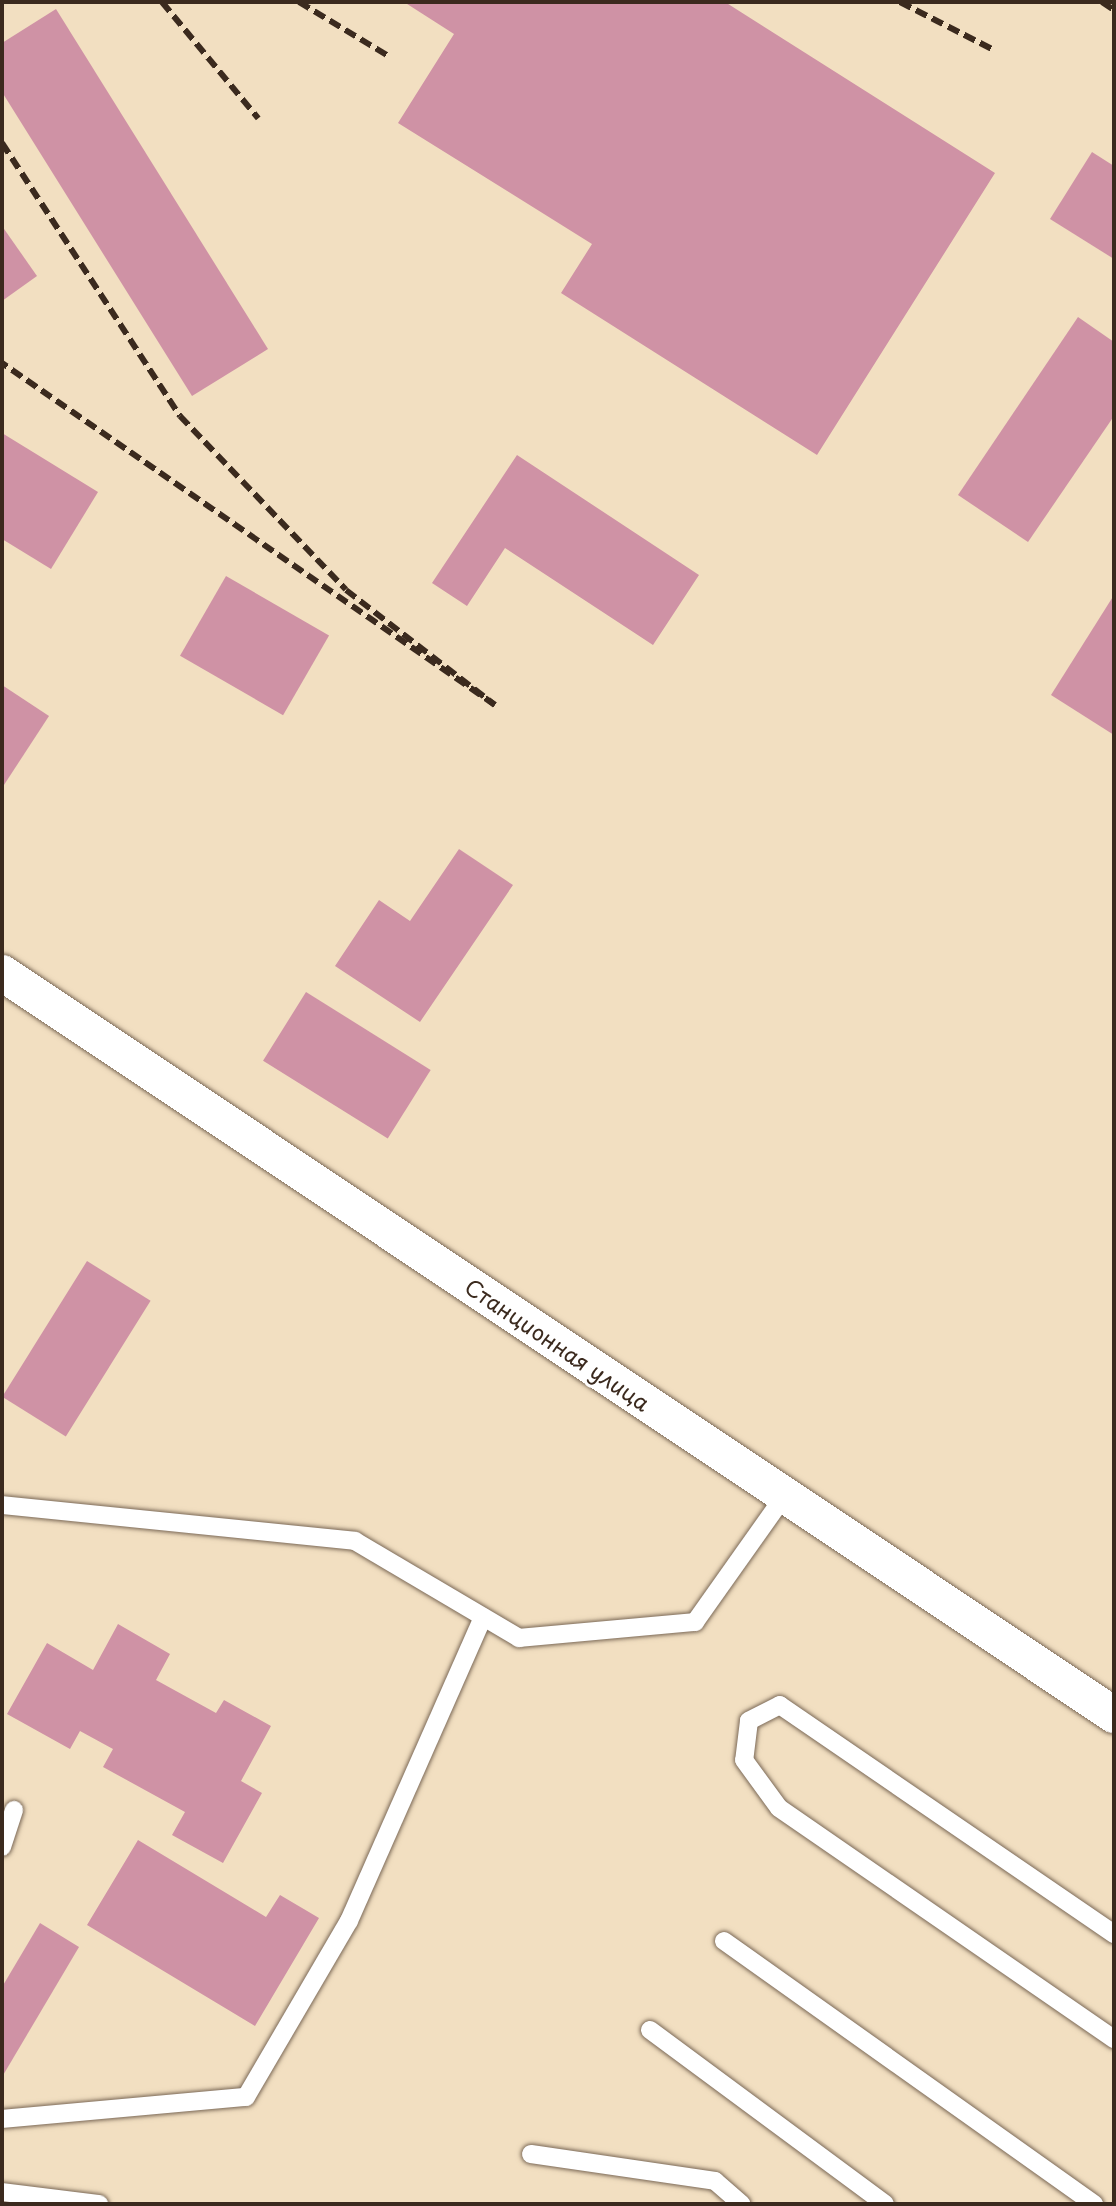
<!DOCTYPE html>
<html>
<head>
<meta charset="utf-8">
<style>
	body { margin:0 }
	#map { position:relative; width:1116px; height:2206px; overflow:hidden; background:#f2dfc1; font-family:"Playpen Sans",sans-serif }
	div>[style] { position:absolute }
	.building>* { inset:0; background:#cf92a5; transform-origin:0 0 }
	.roads { filter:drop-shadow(0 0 2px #7b6957) drop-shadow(0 0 2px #7b6957) }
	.lane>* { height:18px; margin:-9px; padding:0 9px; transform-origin:9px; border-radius:9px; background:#fff }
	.street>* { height:36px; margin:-18px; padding:0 18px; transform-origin:18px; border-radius:18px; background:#fff }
	.rail>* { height:6px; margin-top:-3px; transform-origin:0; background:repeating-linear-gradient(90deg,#3b2a1e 0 12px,transparent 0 18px) }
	span { translate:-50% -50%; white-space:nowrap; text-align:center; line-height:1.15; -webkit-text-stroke:6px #fff; paint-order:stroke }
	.street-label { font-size:22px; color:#3b2a1e }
	.frame { position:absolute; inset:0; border:4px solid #3b2a1e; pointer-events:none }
</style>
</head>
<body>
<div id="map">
	<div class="building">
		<i style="clip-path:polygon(404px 2px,725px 2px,995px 173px,817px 455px,561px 293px,592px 244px,398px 123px,454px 34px)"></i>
		<i style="clip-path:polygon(56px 9px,268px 349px,192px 396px,2px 92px,2px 43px)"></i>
		<i style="clip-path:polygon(1092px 152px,1114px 166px,1114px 259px,1050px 219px)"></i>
		<i style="clip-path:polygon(2px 226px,37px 276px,2px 301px)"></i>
		<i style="clip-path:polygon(1078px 317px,1114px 342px,1114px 416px,1028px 542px,958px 495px)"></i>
		<i style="clip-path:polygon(2px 433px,98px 492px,51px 569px,2px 539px)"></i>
		<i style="clip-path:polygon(517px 455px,699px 575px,653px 645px,505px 548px,467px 606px,432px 583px)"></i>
		<i style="left:226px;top:576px;width:119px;height:92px;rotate:30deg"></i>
		<i style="clip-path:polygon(1114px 595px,1114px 735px,1051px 695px)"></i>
		<i style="clip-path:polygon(2px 685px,49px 716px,2px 788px)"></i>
		<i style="clip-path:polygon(459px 849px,513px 885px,420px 1022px,335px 966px,379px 900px,410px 921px)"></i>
		<i style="left:306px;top:992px;width:147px;height:81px;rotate:32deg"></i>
		<i style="left:87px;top:1261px;width:75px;height:160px;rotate:32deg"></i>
		<i style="clip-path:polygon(118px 1624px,170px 1654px,156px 1680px,216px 1713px,224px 1700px,271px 1726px,241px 1781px,262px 1793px,223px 1863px,172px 1835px,185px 1812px,103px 1767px,113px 1749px,80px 1731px,70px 1749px,7px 1714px,47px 1643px,93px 1670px)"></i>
		<i style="clip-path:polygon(138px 1840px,266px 1917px,280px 1895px,319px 1918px,255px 2026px,87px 1925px)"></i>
		<i style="clip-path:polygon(40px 1923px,79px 1947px,2px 2077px,2px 1987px)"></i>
	</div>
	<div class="roads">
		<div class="lane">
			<i style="left:2px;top:1505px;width:355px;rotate:5.8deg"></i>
			<i style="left:355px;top:1541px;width:191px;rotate:30.6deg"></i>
			<i style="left:519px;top:1638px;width:177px;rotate:-5.2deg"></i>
			<i style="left:695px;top:1622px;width:156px;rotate:-54.7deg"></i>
			<i style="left:2px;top:1847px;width:39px;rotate:-72deg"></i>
			<i style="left:1114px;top:1934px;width:405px;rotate:-145.6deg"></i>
			<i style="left:780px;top:1705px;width:35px;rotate:153deg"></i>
			<i style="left:749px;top:1721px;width:39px;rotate:97deg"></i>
			<i style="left:744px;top:1760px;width:59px;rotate:53.9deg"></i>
			<i style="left:779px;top:1808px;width:407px;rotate:34.6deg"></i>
			<i style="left:724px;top:1941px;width:454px;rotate:35.4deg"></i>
			<i style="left:650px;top:2030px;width:292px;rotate:36.5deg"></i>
			<i style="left:2px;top:2119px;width:245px;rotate:-5.2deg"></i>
			<i style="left:246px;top:2097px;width:204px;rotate:-59.7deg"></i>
			<i style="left:349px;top:1921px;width:332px;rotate:-66.2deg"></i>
			<i style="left:531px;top:2154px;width:186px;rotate:8.3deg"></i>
			<i style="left:715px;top:2181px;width:35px;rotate:41deg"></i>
			<i style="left:2px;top:2192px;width:98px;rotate:7.1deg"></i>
		</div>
		<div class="street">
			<i style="left:2px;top:973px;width:1337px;rotate:33.71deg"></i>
		</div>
	</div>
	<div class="rail">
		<i style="left:162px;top:2px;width:151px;rotate:50.4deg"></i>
		<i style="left:299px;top:2px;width:103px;rotate:31.1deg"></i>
		<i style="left:900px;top:2px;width:106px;rotate:27.1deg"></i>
		<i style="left:1102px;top:2px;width:14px;rotate:34deg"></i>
		<i style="left:2px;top:143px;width:326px;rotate:56.9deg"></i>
		<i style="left:180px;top:416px;width:240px;rotate:46.3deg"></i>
		<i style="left:346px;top:590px;width:188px;rotate:37.7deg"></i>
		<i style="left:495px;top:705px;width:600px;rotate:-145.25deg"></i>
	</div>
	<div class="street-label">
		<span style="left:558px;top:1344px;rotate:34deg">Станционная улица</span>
	</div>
	<div class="frame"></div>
</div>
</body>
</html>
